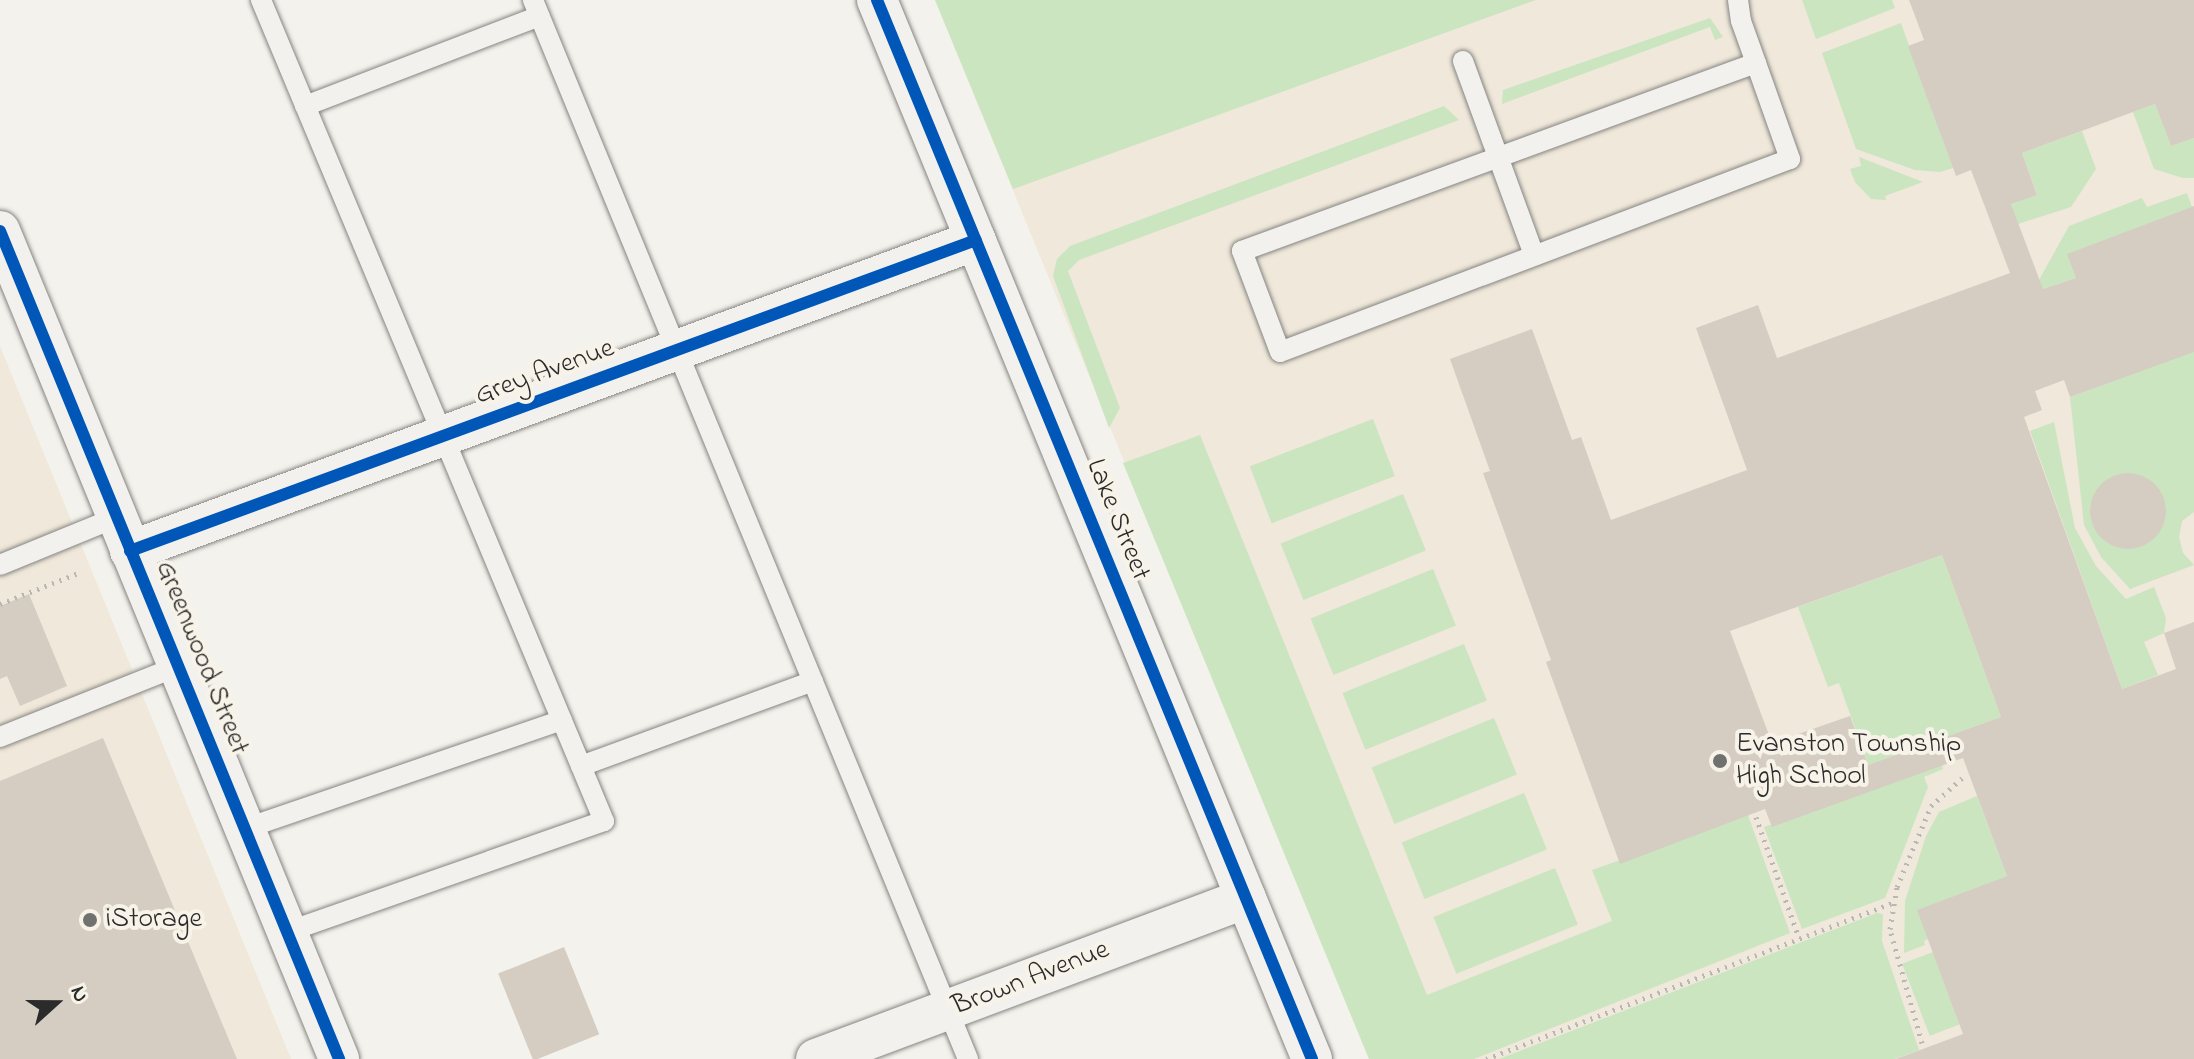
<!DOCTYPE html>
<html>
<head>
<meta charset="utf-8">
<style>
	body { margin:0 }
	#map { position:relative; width:2194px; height:1059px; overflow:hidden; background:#f4f2ec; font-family:"Indie Flower",sans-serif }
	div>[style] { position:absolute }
	.built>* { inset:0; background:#f0e8da }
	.green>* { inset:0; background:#cae5c0; transform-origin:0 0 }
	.building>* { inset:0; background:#d5cdc2; transform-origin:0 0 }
	.round { border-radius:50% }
	.path>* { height:5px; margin-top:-2.5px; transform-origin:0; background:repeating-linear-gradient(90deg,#b8b7b5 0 2px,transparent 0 8px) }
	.roads { filter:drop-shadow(0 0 2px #858582) drop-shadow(0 0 2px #858582) }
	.lane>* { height:20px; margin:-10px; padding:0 10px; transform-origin:10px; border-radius:10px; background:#f2f1ed }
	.street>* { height:40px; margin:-20px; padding:0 20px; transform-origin:20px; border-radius:20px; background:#f2f1ed }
	.cycleway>* { height:12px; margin:-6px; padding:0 6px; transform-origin:6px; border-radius:6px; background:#0057b8 }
	.dots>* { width:22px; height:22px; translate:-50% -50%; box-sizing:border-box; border:4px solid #f7f3e8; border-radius:50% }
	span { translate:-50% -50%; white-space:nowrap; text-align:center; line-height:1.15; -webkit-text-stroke:8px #f7f3e8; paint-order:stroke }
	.street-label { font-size:28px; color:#2b2b2b }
	.poi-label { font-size:28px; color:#2b2b2b }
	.left { translate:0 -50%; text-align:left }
	.north { position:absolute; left:16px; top:963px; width:80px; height:80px; -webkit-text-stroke:6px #f7f3e8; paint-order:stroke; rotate:69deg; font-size:22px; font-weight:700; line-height:32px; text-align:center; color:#2b2b2b }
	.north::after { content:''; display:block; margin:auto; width:28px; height:36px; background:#2b2b2b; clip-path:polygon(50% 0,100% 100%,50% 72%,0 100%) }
</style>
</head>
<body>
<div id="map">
	<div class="built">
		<i style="clip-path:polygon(935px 0,2194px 0,2194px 1059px,1369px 1059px)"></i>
		<i style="clip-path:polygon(0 346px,291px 1059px,0 1059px)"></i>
	</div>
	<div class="green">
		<i style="clip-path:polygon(935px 0,1536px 0,1013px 189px)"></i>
		<i style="clip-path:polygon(1802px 0,1892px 0,1895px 8px,1816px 39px)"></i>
		<i style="clip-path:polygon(1710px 18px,1723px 37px,1715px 40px,1710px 27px,1502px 104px,1503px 90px)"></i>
		<i style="clip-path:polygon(1901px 23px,1953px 168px,1940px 172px,1915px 170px,1856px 149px,1822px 53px)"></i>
		<i style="clip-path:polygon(2155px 104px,2171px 146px,2194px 138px,2194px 178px,2183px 178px,2154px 169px,2133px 112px)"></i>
		<i style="clip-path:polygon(1444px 106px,1459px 120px,1079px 260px,1068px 271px,1120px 408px,1109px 428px,1053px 276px,1057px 259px,1070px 246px)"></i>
		<i style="clip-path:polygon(2082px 131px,2096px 169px,2071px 207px,2018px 224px,2011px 204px,2037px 194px,2022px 153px)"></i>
		<i style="clip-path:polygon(1859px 157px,1923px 182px,1885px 196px,1886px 200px,1871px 199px,1855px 182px,1850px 169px,1861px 166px)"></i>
		<i style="clip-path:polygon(2187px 193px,2192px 207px,2068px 254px,2076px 278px,2043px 289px,2039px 280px,2069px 226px,2142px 198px,2147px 207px)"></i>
		<i style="clip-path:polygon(2194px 351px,2194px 512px,2182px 521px,2179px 537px,2183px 553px,2194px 565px,2130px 589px,2101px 557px,2084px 525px,2070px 397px)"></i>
		<i style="left:1373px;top:419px;width:61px;height:132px;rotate:69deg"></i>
		<i style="clip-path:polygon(2054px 422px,2075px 528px,2096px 566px,2126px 599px,2154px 587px,2166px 618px,2164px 633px,2144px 642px,2158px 675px,2122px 689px,2030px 431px)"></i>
		<i style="clip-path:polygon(1200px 435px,1427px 995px,1612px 921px,1592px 870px,1748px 815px,1790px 933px,1474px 1059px,1369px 1059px,1123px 463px)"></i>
		<i style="left:1403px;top:494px;width:61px;height:132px;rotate:68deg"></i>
		<i style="clip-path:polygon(1942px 555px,2001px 717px,1868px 765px,1839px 683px,1828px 687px,1798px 607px)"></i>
		<i style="left:1433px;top:569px;width:61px;height:132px;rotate:68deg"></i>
		<i style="left:1464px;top:644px;width:61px;height:131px;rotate:68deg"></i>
		<i style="left:1494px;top:718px;width:61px;height:132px;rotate:68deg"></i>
		<i style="clip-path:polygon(1942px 765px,1943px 769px,1924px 777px,1928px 787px,1885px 898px,1802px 929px,1764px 827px)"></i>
		<i style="left:1524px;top:793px;width:61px;height:132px;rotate:68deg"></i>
		<i style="clip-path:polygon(1977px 796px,2007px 876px,1918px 910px,1928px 939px,1924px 941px,1925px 945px,1904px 953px,1905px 901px,1926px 836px,1939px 812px)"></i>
		<i style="left:1555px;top:868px;width:61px;height:131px;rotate:68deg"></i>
		<i style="clip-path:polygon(1877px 913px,1883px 914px,1882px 941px,1919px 1050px,1895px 1059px,1499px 1059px)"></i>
		<i style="left:1933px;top:952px;width:77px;height:33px;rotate:69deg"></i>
	</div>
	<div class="building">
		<i style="clip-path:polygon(evenodd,1909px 0,2194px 0,2194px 138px,2171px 146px,2155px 104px,2133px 112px,2022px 153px,2037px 195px,2011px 204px,2043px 289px,2076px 278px,2067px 254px,2194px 206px,2194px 352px,2070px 397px,2064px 380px,2035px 391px,2042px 410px,2024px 417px,2122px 689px,2176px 669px,2164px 633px,2194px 622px,2194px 1059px,1896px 1059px,1963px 1034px,1917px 910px,2007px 876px,1963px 758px,1772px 827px,1765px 809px,1620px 864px,1546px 662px,1551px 660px,1483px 473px,1490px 471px,1450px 359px,1532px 329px,1572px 440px,1581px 437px,1611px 520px,1747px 470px,1696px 328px,1758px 305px,1777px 358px,2010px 273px,1971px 170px,1956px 176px,1908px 46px,1924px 40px,1909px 0,1942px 555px,2001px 717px,1868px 765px,1850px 716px,1772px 743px,1730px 631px,1942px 555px)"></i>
		<i class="round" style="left:2090px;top:473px;width:76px;height:76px"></i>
		<i style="clip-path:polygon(29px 594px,67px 686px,20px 706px,7px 676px,0 679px,0 606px)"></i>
		<i style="clip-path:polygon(103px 738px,237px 1059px,0 1059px,0 781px)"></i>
		<i style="left:564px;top:947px;width:94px;height:71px;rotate:68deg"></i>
	</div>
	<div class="path">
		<i style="left:0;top:604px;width:87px;rotate:-21.6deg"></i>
		<i style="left:1756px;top:817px;width:128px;rotate:70.4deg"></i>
		<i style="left:1922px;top:1043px;width:118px;rotate:-105.7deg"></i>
		<i style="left:1890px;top:929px;width:43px;rotate:-80.5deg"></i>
		<i style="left:1897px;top:887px;width:88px;rotate:-67.2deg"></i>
		<i style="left:1931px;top:806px;width:42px;rotate:-42.1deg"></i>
		<i style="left:1486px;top:1059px;width:438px;rotate:-21deg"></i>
	</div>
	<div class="roads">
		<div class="lane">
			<i style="left:261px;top:0;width:890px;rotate:67.33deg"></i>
			<i style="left:604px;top:821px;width:336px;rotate:160.7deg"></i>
			<i style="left:533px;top:0;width:1145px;rotate:67.67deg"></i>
			<i style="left:1738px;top:0;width:21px;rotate:82deg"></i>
			<i style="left:1741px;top:21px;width:45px;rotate:70.3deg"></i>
			<i style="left:1756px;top:63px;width:102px;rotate:70.5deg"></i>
			<i style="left:1790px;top:159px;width:545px;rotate:159.27deg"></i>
			<i style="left:1280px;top:352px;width:108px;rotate:-110.6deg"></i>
			<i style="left:1242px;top:251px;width:547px;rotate:-20.09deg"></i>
			<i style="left:1463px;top:61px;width:207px;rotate:69.9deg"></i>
			<i style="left:305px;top:106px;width:251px;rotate:-21deg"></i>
			<i style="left:0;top:565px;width:126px;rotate:-22.3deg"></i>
			<i style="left:0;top:737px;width:192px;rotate:-21.7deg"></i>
			<i style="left:581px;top:766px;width:247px;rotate:-20.1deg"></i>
			<i style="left:244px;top:829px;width:336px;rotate:-18.9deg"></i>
		</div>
		<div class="street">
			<i style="left:877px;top:0;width:1145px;rotate:67.67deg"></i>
			<i style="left:0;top:231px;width:895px;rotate:67.73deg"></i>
			<i style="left:130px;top:551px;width:901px;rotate:-20.18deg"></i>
			<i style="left:816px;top:1059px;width:459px;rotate:-20.5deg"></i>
		</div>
	</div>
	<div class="cycleway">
		<i style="left:877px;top:0;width:1145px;rotate:67.67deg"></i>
		<i style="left:0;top:231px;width:895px;rotate:67.73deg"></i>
		<i style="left:130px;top:551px;width:901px;rotate:-20.18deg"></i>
	</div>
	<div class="dots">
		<i style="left:1720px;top:761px;background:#71716f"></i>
		<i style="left:90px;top:920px;background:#71716f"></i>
	</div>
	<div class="street-label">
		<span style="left:545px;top:373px;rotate:-20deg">Grey Avenue</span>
		<span style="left:1117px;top:520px;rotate:68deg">Lake Street</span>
		<span style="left:201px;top:658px;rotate:68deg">Greenwood Street</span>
		<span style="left:1031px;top:979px;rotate:-21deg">Brown Avenue</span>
	</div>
	<div class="poi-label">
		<span class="left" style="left:1736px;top:761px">Evanston Township<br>High School</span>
		<span class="left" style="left:106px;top:920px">iStorage</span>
	</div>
	<div class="north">N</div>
</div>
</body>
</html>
